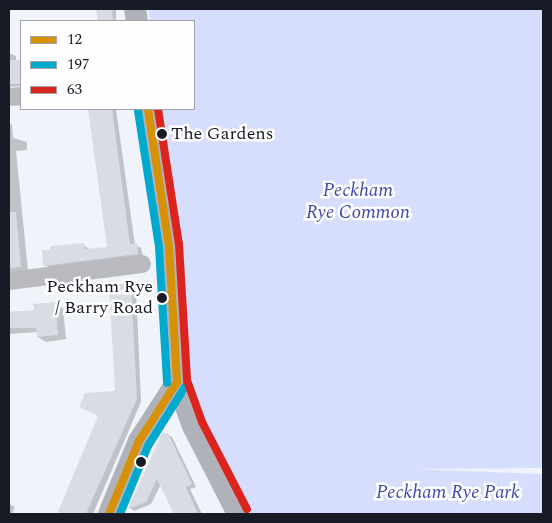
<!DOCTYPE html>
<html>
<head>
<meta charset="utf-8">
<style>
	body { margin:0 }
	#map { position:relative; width:552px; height:523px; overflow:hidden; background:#f1f3fa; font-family:Spectral,serif }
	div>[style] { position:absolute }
	.green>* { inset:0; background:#d6ddfd }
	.shadow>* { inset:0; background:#0003; transform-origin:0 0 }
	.building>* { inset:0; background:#d9dce5; transform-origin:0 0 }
	.minor>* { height:18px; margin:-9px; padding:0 9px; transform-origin:9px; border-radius:9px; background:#b9babf }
	.major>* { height:22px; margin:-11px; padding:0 11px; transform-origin:11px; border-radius:11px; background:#b0b2b9 }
	.bus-1>* { height:8px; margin:-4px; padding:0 4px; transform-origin:4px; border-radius:4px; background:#d69106 }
	.bus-2>* { height:8px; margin:-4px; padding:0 4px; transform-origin:4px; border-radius:4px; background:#00a9ce }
	.bus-3>* { height:8px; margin:-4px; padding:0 4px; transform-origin:4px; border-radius:4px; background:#dc241f }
	.dots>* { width:14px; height:14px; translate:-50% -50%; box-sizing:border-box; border:2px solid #fefefe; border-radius:50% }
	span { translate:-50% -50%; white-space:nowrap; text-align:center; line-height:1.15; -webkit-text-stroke:5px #fefefe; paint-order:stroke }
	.bus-label { font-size:18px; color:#181b26 }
	.left { translate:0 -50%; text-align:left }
	.right { translate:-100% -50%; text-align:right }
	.park-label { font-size:19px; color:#4049a8; font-style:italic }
	.frame { position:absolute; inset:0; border:10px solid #181b26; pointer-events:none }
	.legend { position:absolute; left:20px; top:20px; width:175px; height:90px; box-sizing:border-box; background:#fefefe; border:1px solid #a2a3a8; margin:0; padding:6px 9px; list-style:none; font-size:15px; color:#181b26 }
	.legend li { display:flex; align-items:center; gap:10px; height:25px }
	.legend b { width:25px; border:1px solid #a2a3a8 }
</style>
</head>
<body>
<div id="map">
	<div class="green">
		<i style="clip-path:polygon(148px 9px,543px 9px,543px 468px,413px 469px,543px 474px,543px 514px,251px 514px,202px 418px,193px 392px,178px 268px,161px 109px,194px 109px,194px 21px,150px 21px)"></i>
	</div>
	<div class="shadow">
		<i style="left:98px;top:9px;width:18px;height:12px"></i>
		<i style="clip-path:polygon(9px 53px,16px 56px,16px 61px,21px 61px,21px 86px,9px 87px)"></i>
		<i style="clip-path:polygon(90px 109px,116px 109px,135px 245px,141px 248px,143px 256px,50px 268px,45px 265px,84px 245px,90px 250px,108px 248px)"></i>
		<i style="clip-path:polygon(9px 123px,12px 125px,13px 138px,27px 142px,27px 150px,16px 151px,28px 271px,12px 272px,9px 271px)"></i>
		<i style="clip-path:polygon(131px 284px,136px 287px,141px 402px,93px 514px,58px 514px,99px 416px,116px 393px)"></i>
		<i style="clip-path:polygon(54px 303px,63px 308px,66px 339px,46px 342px,38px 337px,37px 332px,9px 334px,9px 312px,35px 311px)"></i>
		<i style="clip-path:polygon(167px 434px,172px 437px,196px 487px,190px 489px,202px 514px,175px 514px,161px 484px,151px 504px,134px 511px,130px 508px)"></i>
		<i style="clip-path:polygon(9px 504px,15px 507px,12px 514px,9px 514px)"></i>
	</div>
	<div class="building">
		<i style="clip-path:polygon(96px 9px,112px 9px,113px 21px,98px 21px)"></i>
		<i style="left:21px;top:60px;width:24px;height:12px;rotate:90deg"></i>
		<i style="clip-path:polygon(88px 109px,112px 109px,130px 244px,137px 243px,138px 254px,43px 266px,42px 250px,50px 250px,50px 246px,84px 243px,85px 249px,107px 247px)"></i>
		<i style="clip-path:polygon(9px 212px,16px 212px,21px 267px,9px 268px)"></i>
		<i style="clip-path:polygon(131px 283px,137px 399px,86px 514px,57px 514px,98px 416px,79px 407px,85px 393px,115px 391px,109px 285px)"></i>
		<i style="clip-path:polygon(55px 302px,58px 335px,37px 337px,36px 328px,9px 328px,9px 312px,34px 310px,33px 304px)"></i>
		<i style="clip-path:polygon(162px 433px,168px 433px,192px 484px,186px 487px,198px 514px,174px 514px,157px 479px,146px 502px,128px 509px)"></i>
	</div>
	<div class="minor">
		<i style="left:9px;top:97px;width:12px;rotate:-5deg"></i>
		<i style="left:9px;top:281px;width:134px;rotate:-7.3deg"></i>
	</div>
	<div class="major">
		<i style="left:135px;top:9px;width:12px;rotate:81deg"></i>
		<i style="left:148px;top:109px;width:139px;rotate:81.3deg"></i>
		<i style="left:169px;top:246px;width:136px;rotate:86.6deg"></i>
		<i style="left:177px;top:382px;width:47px;rotate:70deg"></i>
		<i style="left:193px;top:426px;width:99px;rotate:62.9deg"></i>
		<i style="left:109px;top:514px;width:79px;rotate:-67.7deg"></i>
		<i style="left:139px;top:441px;width:70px;rotate:-57.2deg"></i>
	</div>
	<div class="bus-1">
		<i style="left:148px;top:109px;width:139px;rotate:81.3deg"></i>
		<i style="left:169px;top:246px;width:136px;rotate:86.6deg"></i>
		<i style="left:109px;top:514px;width:79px;rotate:-67.7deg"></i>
		<i style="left:139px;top:441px;width:70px;rotate:-57.2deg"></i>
	</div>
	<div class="bus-2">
		<i style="left:138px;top:111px;width:138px;rotate:81.2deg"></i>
		<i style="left:159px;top:247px;width:136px;rotate:86.6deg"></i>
		<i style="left:120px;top:514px;width:74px;rotate:-67.6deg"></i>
		<i style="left:148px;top:446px;width:70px;rotate:-57.9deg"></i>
	</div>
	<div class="bus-3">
		<i style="left:158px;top:109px;width:137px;rotate:81.2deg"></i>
		<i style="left:179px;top:244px;width:136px;rotate:86.6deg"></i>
		<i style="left:187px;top:380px;width:45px;rotate:70.3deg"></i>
		<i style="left:202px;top:422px;width:98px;rotate:62.7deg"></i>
	</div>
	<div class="dots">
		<i style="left:162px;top:134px;background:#181b26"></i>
		<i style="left:162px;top:298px;background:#181b26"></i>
		<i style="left:141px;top:462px;background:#181b26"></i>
	</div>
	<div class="bus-label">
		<span class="left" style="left:171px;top:134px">The Gardens</span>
		<span class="right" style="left:153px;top:298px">Peckham Rye<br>/ Barry Road</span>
	</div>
	<div class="park-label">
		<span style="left:358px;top:202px">Peckham<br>Rye Common</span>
		<span style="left:448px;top:493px">Peckham Rye Park</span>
	</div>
	<div class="frame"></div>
	<ul class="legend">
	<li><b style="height:6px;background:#d69106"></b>12</li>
	<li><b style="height:6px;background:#00a9ce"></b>197</li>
	<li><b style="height:6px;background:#dc241f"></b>63</li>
	</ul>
</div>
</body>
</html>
